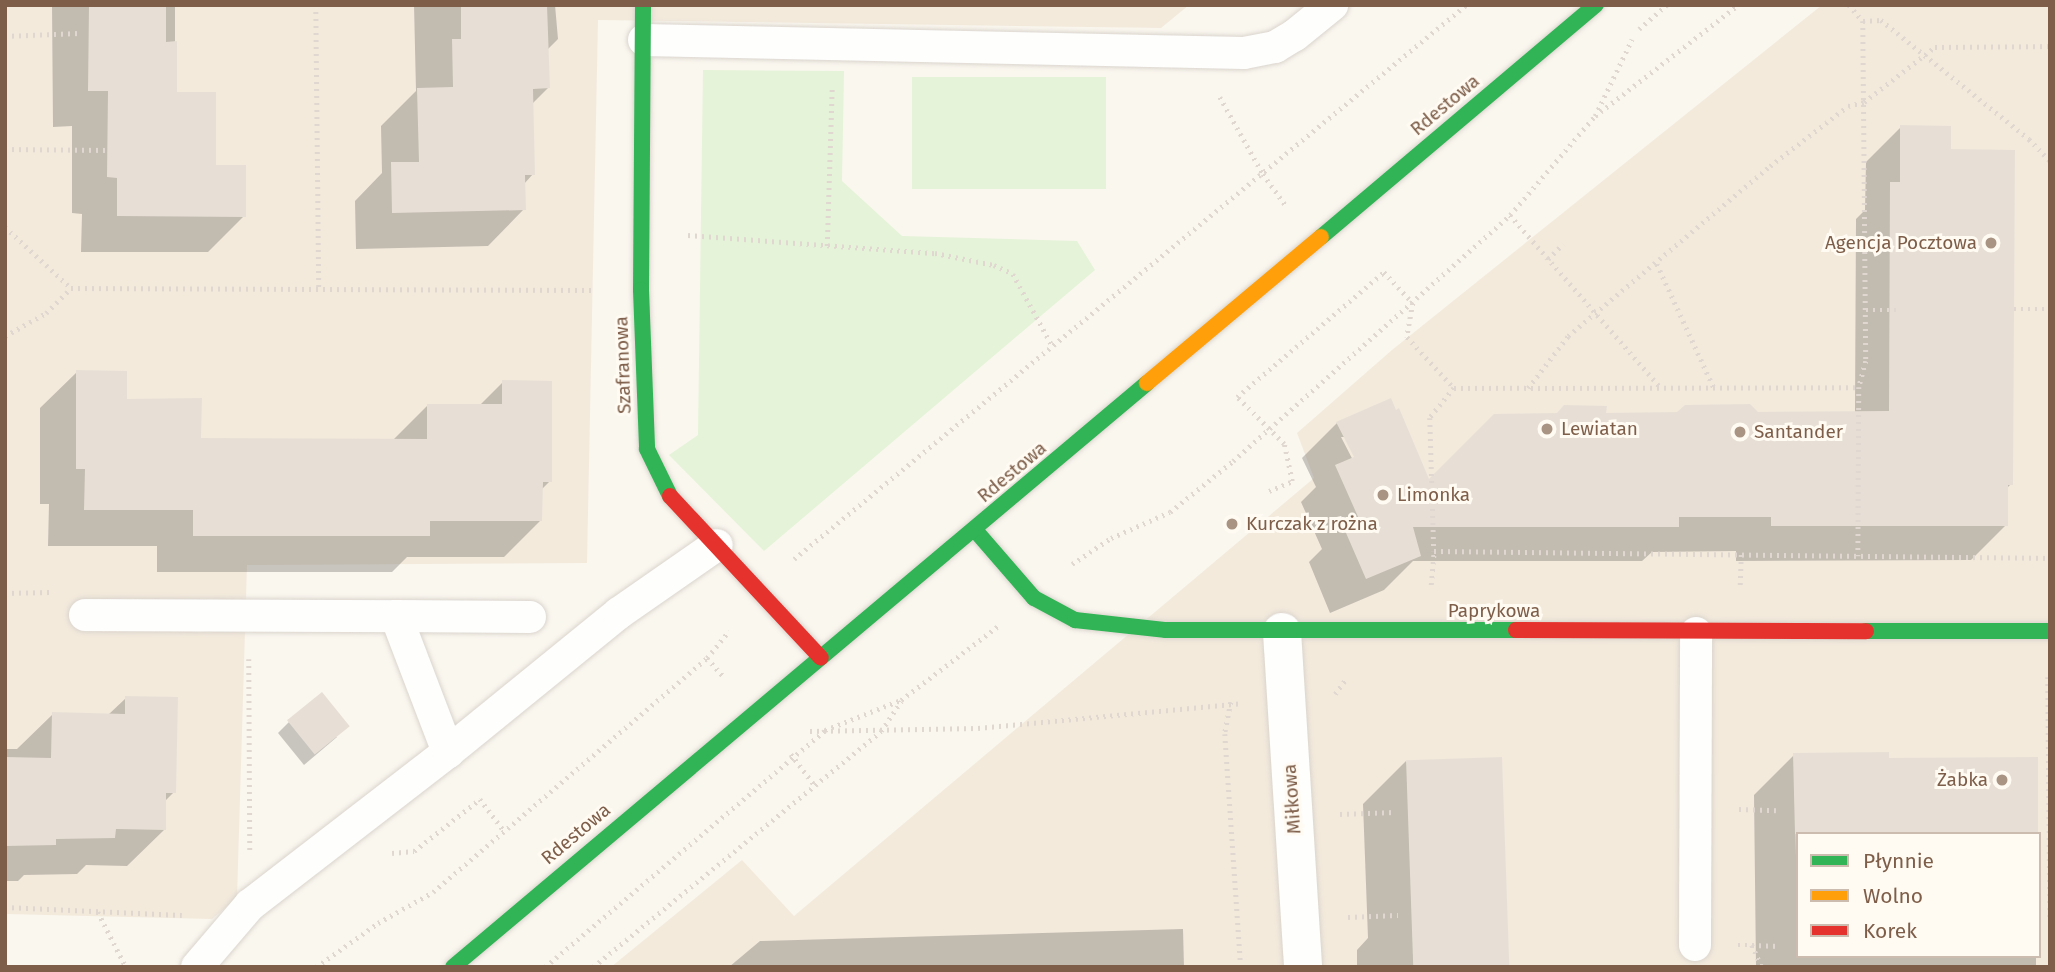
<!DOCTYPE html>
<html>
<head>
<meta charset="utf-8">
<style>
	body { margin:0 }
	#map { position:relative; width:2055px; height:972px; overflow:hidden; background:#faf7ef; font-family:"Fira Sans",sans-serif }
	div>[style] { position:absolute }
	.residential>* { inset:0; background:#f3eadc }
	.green>* { inset:0; background:#e5f3d8; transform-origin:0 0 }
	.shadow>* { inset:0; background:#0003 }
	.building>* { inset:0; background:#e7dfd5; transform-origin:0 0 }
	.path>* { height:4.5px; margin-top:-2.25px; transform-origin:0; background:repeating-linear-gradient(90deg,#e0d7d1 0 2px,transparent 0 7px) }
	.roads { filter:drop-shadow(0 0 2px #dad4cd) drop-shadow(0 0 2px #dad4cd) }
	.lane>* { height:32px; margin:-16px; padding:0 16px; transform-origin:16px; border-radius:16px; background:#fefefd }
	.street>* { height:38px; margin:-19px; padding:0 19px; transform-origin:19px; border-radius:19px; background:#fefefd }
	.fast>* { height:16px; margin:-8px; padding:0 8px; transform-origin:8px; border-radius:8px; background:#30b455 }
	.slow>* { height:16px; margin:-8px; padding:0 8px; transform-origin:8px; border-radius:8px; background:#ff9f0a }
	.jam>* { height:16px; margin:-8px; padding:0 8px; transform-origin:8px; border-radius:8px; background:#e5322d }
	.dots>* { width:19px; height:19px; translate:-50% -50%; box-sizing:border-box; border:4px solid #fffbf3; border-radius:50% }
	span { translate:-50% -50%; white-space:nowrap; text-align:center; line-height:1.15; -webkit-text-stroke:6px #fffbf3; paint-order:stroke }
	.street-label { font-size:19px; color:#7e5e49 }
	.poi-label { font-size:19px; color:#7e5e49 }
	.right { translate:-100% -50%; text-align:right }
	.left { translate:0 -50%; text-align:left }
	.frame { position:absolute; inset:0; border:7px solid #7e5e49; pointer-events:none }
	.legend { position:absolute; left:1796px; top:832px; width:245px; height:126px; box-sizing:border-box; background:#fffbf3; border:2px solid #cbbcaf; margin:0; padding:9px 12px; list-style:none; font-size:21px; color:#7e5e49 }
	.legend li { display:flex; align-items:center; gap:14px; height:35px }
	.legend b { width:35px; border:2px solid #cbbcaf }
</style>
</head>
<body>
<div id="map">
	<div class="residential">
		<i style="clip-path:polygon(7px 5px,1189px 5px,1161px 28px,598px 20px,587px 563px,247px 565px,237px 898px,212px 919px,5px 914px)"></i>
		<i style="clip-path:polygon(evenodd,1822px 5px,2050px 5px,2050px 967px,611px 967px,742px 860px,794px 916px,1314px 478px,1297px 433px,1392px 350px,1822px 5px,1798px 834px,2039px 834px,2039px 956px,1798px 956px,1798px 834px)"></i>
	</div>
	<div class="green">
		<i style="clip-path:polygon(703px 70px,844px 71px,842px 181px,902px 236px,1077px 241px,1095px 270px,764px 551px,669px 455px,698px 435px)"></i>
		<i style="left:912px;top:77px;width:194px;height:112px"></i>
	</div>
	<div class="shadow">
		<i style="clip-path:polygon(52px 5px,175px 5px,175px 94px,244px 216px,208px 252px,81px 252px,82px 214px,72px 213px,72px 126px,53px 127px)"></i>
		<i style="clip-path:polygon(414px 5px,555px 5px,558px 39px,547px 50px,548px 88px,532px 104px,533px 174px,524px 184px,524px 209px,488px 246px,356px 249px,355px 201px,382px 173px,381px 126px,416px 91px)"></i>
		<i style="clip-path:polygon(evenodd,1901px 127px,1950px 151px,2011px 484px,2006px 489px,2006px 525px,1971px 560px,1736px 561px,1736px 551px,1652px 552px,1642px 561px,1413px 561px,1384px 590px,1330px 613px,1309px 562px,1322px 549px,1301px 502px,1316px 487px,1302px 458px,1337px 423px,1429px 482px,1605px 414px,1855px 413px,1856px 219px,1865px 210px,1866px 162px,1901px 127px,1341px 437px,1345px 437px,1359px 464px,1356px 466px,1341px 437px)"></i>
		<i style="clip-path:polygon(77px 372px,199px 440px,392px 441px,427px 406px,479px 406px,503px 382px,550px 481px,541px 490px,541px 520px,504px 557px,407px 557px,392px 572px,157px 572px,157px 546px,48px 546px,49px 504px,40px 504px,40px 408px)"></i>
		<i style="clip-path:polygon(126px 698px,174px 792px,164px 802px,164px 830px,127px 866px,86px 865px,77px 874px,24px 875px,18px 881px,5px 881px,5px 749px,17px 749px,53px 714px,108px 715px)"></i>
		<i style="clip-path:polygon(289px 722px,337px 737px,304px 765px,278px 733px)"></i>
		<i style="clip-path:polygon(1794px 755px,1798px 956px,2036px 956px,2036px 967px,1756px 967px,1754px 795px)"></i>
		<i style="clip-path:polygon(1406px 761px,1507px 967px,1357px 967px,1357px 950px,1368px 938px,1363px 804px)"></i>
		<i style="clip-path:polygon(1183px 929px,1184px 967px,729px 967px,760px 941px)"></i>
	</div>
	<div class="building">
		<i style="clip-path:polygon(89px 5px,166px 5px,166px 42px,177px 41px,177px 92px,216px 92px,216px 165px,246px 165px,246px 217px,117px 216px,117px 178px,107px 177px,108px 91px,88px 91px)"></i>
		<i style="clip-path:polygon(461px 5px,547px 5px,550px 88px,533px 89px,535px 175px,525px 175px,526px 210px,392px 213px,391px 162px,419px 162px,417px 88px,453px 87px,452px 39px,461px 39px)"></i>
		<i style="clip-path:polygon(1900px 125px,1951px 126px,1951px 149px,2015px 150px,2013px 485px,2008px 485px,2008px 526px,1771px 526px,1771px 517px,1679px 517px,1679px 527px,1413px 527px,1421px 556px,1366px 579px,1343px 526px,1359px 519px,1335px 465px,1354px 457px,1336px 422px,1391px 398px,1396px 410px,1399px 408px,1429px 479px,1494px 414px,1557px 413px,1564px 405px,1607px 406px,1606px 413px,1677px 412px,1685px 405px,1750px 404px,1758px 412px,1889px 411px,1890px 182px,1900px 182px)"></i>
		<i style="clip-path:polygon(76px 370px,127px 371px,127px 399px,202px 398px,201px 438px,427px 439px,427px 404px,502px 404px,502px 380px,552px 381px,552px 482px,543px 482px,542px 521px,430px 521px,430px 536px,193px 536px,193px 510px,84px 510px,85px 469px,76px 469px)"></i>
		<i style="left:322px;top:692px;width:44px;height:45px;rotate:51deg"></i>
		<i style="clip-path:polygon(125px 696px,178px 697px,176px 793px,166px 793px,166px 830px,116px 829px,115px 838px,56px 839px,56px 845px,5px 846px,5px 757px,51px 758px,52px 712px,125px 714px)"></i>
		<i style="clip-path:polygon(1889px 752px,1889px 758px,2038px 757px,2038px 834px,1795px 834px,1793px 753px)"></i>
		<i style="left:1502px;top:757px;width:210px;height:96px;rotate:88deg"></i>
	</div>
	<div class="path">
		<i style="left:316px;top:5px;width:283px;rotate:89.4deg"></i>
		<i style="left:1849px;top:5px;width:21px;rotate:49deg"></i>
		<i style="left:1863px;top:21px;width:340px;rotate:89.5deg"></i>
		<i style="left:1866px;top:361px;width:27px;rotate:105deg"></i>
		<i style="left:1859px;top:387px;width:169px;rotate:90.3deg"></i>
		<i style="left:1863px;top:21px;width:18px;rotate:-3deg"></i>
		<i style="left:1881px;top:20px;width:190px;rotate:38.8deg"></i>
		<i style="left:2029px;top:139px;width:30px;rotate:46deg"></i>
		<i style="left:1639px;top:29px;width:37px;rotate:-41deg"></i>
		<i style="left:5px;top:36px;width:74px;rotate:-2.3deg"></i>
		<i style="left:1220px;top:97px;width:88px;rotate:60.8deg"></i>
		<i style="left:1263px;top:174px;width:39px;rotate:54deg"></i>
		<i style="left:1595px;top:116px;width:85px;rotate:-64.3deg"></i>
		<i style="left:5px;top:149px;width:103px;rotate:0.6deg"></i>
		<i style="left:1510px;top:215px;width:228px;rotate:48.9deg"></i>
		<i style="left:5px;top:227px;width:90px;rotate:42.7deg"></i>
		<i style="left:71px;top:288px;width:524px;rotate:0.22deg"></i>
		<i style="left:688px;top:235px;width:248px;rotate:4.2deg"></i>
		<i style="left:935px;top:253px;width:60px;rotate:11.5deg"></i>
		<i style="left:994px;top:265px;width:21px;rotate:25deg"></i>
		<i style="left:1013px;top:274px;width:83px;rotate:61.3deg"></i>
		<i style="left:827px;top:246px;width:157px;rotate:-88.2deg"></i>
		<i style="left:1548px;top:259px;width:21px;rotate:-45deg"></i>
		<i style="left:1657px;top:264px;width:136px;rotate:65.3deg"></i>
		<i style="left:2014px;top:309px;width:36px"></i>
		<i style="left:1866px;top:310px;width:34px"></i>
		<i style="left:5px;top:336px;width:47px;rotate:-29.3deg"></i>
		<i style="left:46px;top:313px;width:35px;rotate:-45deg"></i>
		<i style="left:1454px;top:388px;width:38px;rotate:129deg"></i>
		<i style="left:1430px;top:418px;width:133px;rotate:88.3deg"></i>
		<i style="left:1434px;top:551px;width:616px;rotate:0.65deg"></i>
		<i style="left:1528px;top:388px;width:66px;rotate:-52.4deg"></i>
		<i style="left:1568px;top:336px;width:264px;rotate:-40.1deg"></i>
		<i style="left:1770px;top:166px;width:98px;rotate:-37.6deg"></i>
		<i style="left:1848px;top:106px;width:16px;rotate:-14deg"></i>
		<i style="left:1864px;top:102px;width:90px;rotate:-37.8deg"></i>
		<i style="left:1935px;top:47px;width:115px;rotate:-0.5deg"></i>
		<i style="left:1269px;top:491px;width:25px;rotate:-23deg"></i>
		<i style="left:1292px;top:481px;width:38px;rotate:-102deg"></i>
		<i style="left:1284px;top:444px;width:66px;rotate:-135deg"></i>
		<i style="left:1237px;top:397px;width:193px;rotate:-40.4deg"></i>
		<i style="left:1384px;top:272px;width:42px;rotate:46.9deg"></i>
		<i style="left:1413px;top:303px;width:35px;rotate:100deg"></i>
		<i style="left:1407px;top:337px;width:69px;rotate:47.3deg"></i>
		<i style="left:1454px;top:388px;width:405px;rotate:-0.1deg"></i>
		<i style="left:794px;top:559px;width:871px;rotate:-39.5deg"></i>
		<i style="left:1072px;top:564px;width:47px;rotate:-33.7deg"></i>
		<i style="left:1111px;top:538px;width:64px;rotate:-23.8deg"></i>
		<i style="left:1170px;top:512px;width:81px;rotate:-39deg"></i>
		<i style="left:1233px;top:461px;width:370px;rotate:-41.6deg"></i>
		<i style="left:1510px;top:215px;width:130px;rotate:-49.4deg"></i>
		<i style="left:1595px;top:116px;width:181px;rotate:-37.8deg"></i>
		<i style="left:1431px;top:585px;width:34px;rotate:-85deg"></i>
		<i style="left:1740px;top:585px;width:31px;rotate:-88deg"></i>
		<i style="left:5px;top:593px;width:45px;rotate:-1.3deg"></i>
		<i style="left:707px;top:658px;width:24px;rotate:48deg"></i>
		<i style="left:249px;top:659px;width:191px;rotate:89.7deg"></i>
		<i style="left:2048px;top:677px;width:243px;rotate:89.5deg"></i>
		<i style="left:1335px;top:694px;width:19px;rotate:-54deg"></i>
		<i style="left:1231px;top:702px;width:33px;rotate:101deg"></i>
		<i style="left:1225px;top:734px;width:234px;rotate:86.1deg"></i>
		<i style="left:810px;top:731px;width:168px;rotate:-1deg"></i>
		<i style="left:978px;top:728px;width:264px;rotate:-5.4deg"></i>
		<i style="left:791px;top:754px;width:41px;rotate:52.9deg"></i>
		<i style="left:1739px;top:809px;width:37px;rotate:2deg"></i>
		<i style="left:1340px;top:814px;width:55px;rotate:-2.1deg"></i>
		<i style="left:392px;top:853px;width:22px;rotate:-5deg"></i>
		<i style="left:414px;top:851px;width:84px;rotate:-38.2deg"></i>
		<i style="left:480px;top:799px;width:40px;rotate:53deg"></i>
		<i style="left:5px;top:907px;width:177px;rotate:2.6deg"></i>
		<i style="left:98px;top:912px;width:62px;rotate:63deg"></i>
		<i style="left:1348px;top:917px;width:50px;rotate:-2.3deg"></i>
		<i style="left:1738px;top:945px;width:14px"></i>
		<i style="left:1752px;top:945px;width:24px;rotate:66deg"></i>
		<i style="left:1752px;top:945px;width:27px;rotate:2deg"></i>
		<i style="left:316px;top:967px;width:76px;rotate:-35.4deg"></i>
		<i style="left:378px;top:923px;width:63px;rotate:-29.4deg"></i>
		<i style="left:433px;top:892px;width:360px;rotate:-40.5deg"></i>
		<i style="left:707px;top:658px;width:35px;rotate:-51deg"></i>
		<i style="left:545px;top:967px;width:367px;rotate:-40.2deg"></i>
		<i style="left:825px;top:730px;width:82px;rotate:-21.5deg"></i>
		<i style="left:901px;top:700px;width:122px;rotate:-37.3deg"></i>
		<i style="left:593px;top:967px;width:372px;rotate:-39.3deg"></i>
		<i style="left:881px;top:731px;width:36px;rotate:-56deg"></i>
	</div>
	<div class="roads">
		<div class="lane">
			<i style="left:644px;top:40px;width:600px;rotate:1.24deg"></i>
			<i style="left:1244px;top:53px;width:32px;rotate:-11deg"></i>
			<i style="left:1275px;top:47px;width:23px;rotate:-31deg"></i>
			<i style="left:1295px;top:35px;width:48px;rotate:-39deg"></i>
			<i style="left:85px;top:615px;width:311px;rotate:0.2deg"></i>
			<i style="left:396px;top:616px;width:146px;rotate:69.1deg"></i>
			<i style="left:396px;top:616px;width:134px;rotate:0.4deg"></i>
			<i style="left:1695px;top:945px;width:312px;rotate:-89.8deg"></i>
			<i style="left:197px;top:967px;width:82px;rotate:-49.5deg"></i>
			<i style="left:250px;top:905px;width:250px;rotate:-37.7deg"></i>
			<i style="left:448px;top:752px;width:220px;rotate:-39.1deg"></i>
			<i style="left:619px;top:613px;width:119px;rotate:-34.8deg"></i>
		</div>
		<div class="street">
			<i style="left:1282px;top:632px;width:336px;rotate:86.4deg"></i>
		</div>
		<div class="fast">
			<i style="left:643px;top:5px;width:285px;rotate:90.4deg"></i>
			<i style="left:641px;top:290px;width:159px;rotate:87.8deg"></i>
			<i style="left:647px;top:449px;width:52px;rotate:63.9deg"></i>
			<i style="left:1321px;top:237px;width:360px;rotate:-40.2deg"></i>
			<i style="left:975px;top:530px;width:90px;rotate:49.1deg"></i>
			<i style="left:1034px;top:598px;width:47px;rotate:28.2deg"></i>
			<i style="left:1075px;top:620px;width:92px;rotate:6.3deg"></i>
			<i style="left:1166px;top:630px;width:350px"></i>
			<i style="left:1866px;top:631px;width:184px"></i>
			<i style="left:453px;top:967px;width:907px;rotate:-40.08deg"></i>
		</div>
		<div class="slow">
			<i style="left:1147px;top:383px;width:227px;rotate:-40deg"></i>
		</div>
		<div class="jam">
			<i style="left:670px;top:496px;width:221px;rotate:47deg"></i>
			<i style="left:1516px;top:630px;width:350px;rotate:0.2deg"></i>
		</div>
	</div>
	<div class="dots">
		<i style="left:1991px;top:243px;background:#a99483"></i>
		<i style="left:1547px;top:429px;background:#a99483"></i>
		<i style="left:1740px;top:432px;background:#a99483"></i>
		<i style="left:1383px;top:495px;background:#a99483"></i>
		<i style="left:1232px;top:524px;background:#a99483"></i>
		<i style="left:2002px;top:780px;background:#a99483"></i>
	</div>
	<div class="street-label">
		<span style="left:1445px;top:105px;rotate:-40deg">Rdestowa</span>
		<span style="left:623px;top:365px;rotate:-92deg">Szafranowa</span>
		<span style="left:1012px;top:472px;rotate:-40deg">Rdestowa</span>
		<span style="left:1494px;top:611px">Paprykowa</span>
		<span style="left:1292px;top:799px;rotate:-94deg">Miłkowa</span>
		<span style="left:576px;top:834px;rotate:-40deg">Rdestowa</span>
	</div>
	<div class="poi-label">
		<span class="right" style="left:1977px;top:243px">Agencja Pocztowa</span>
		<span class="left" style="left:1561px;top:429px">Lewiatan</span>
		<span class="left" style="left:1754px;top:432px">Santander</span>
		<span class="left" style="left:1397px;top:495px">Limonka</span>
		<span class="left" style="left:1246px;top:524px">Kurczak z rożna</span>
		<span class="right" style="left:1988px;top:780px">Żabka</span>
	</div>
	<div class="frame"></div>
	<ul class="legend">
	<li><b style="height:9px;background:#30b455"></b>Płynnie</li>
	<li><b style="height:9px;background:#ff9f0a"></b>Wolno</li>
	<li><b style="height:9px;background:#e5322d"></b>Korek</li>
	</ul>
</div>
</body>
</html>
